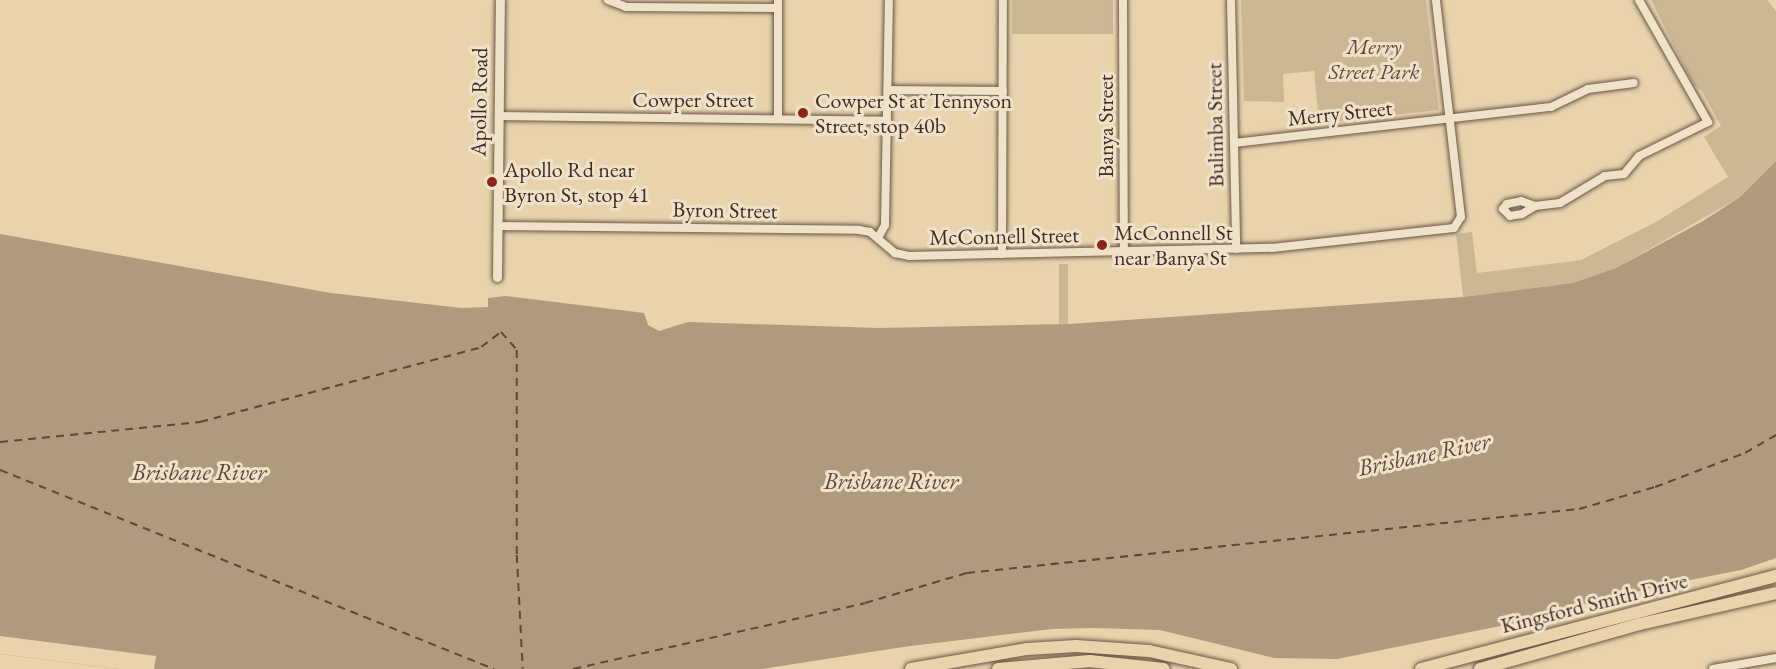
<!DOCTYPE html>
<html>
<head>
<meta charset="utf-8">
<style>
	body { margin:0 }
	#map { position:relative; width:1776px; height:669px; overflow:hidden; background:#e8d3ac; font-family:"EB Garamond",serif }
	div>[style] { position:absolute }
	.green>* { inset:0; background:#ccb795; transform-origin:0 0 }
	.water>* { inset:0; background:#af9a7e }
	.pier>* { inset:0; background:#e8d3ac }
	.ferry>* { height:1.5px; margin-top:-0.75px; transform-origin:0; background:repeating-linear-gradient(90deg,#5c483b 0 8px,transparent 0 14px) }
	.roads { filter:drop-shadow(0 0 2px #6b5647) drop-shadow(0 0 2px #6b5647) }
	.minor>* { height:8px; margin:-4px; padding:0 4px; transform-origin:4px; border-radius:4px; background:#f0e2c9 }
	.tertiary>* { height:9px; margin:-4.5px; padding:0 4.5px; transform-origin:4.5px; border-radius:4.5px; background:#f0e2c9 }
	.trunk>* { height:12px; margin:-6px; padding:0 6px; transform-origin:6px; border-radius:6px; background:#e8d3ac }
	.dots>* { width:16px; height:16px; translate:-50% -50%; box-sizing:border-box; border:3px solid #f0e2c9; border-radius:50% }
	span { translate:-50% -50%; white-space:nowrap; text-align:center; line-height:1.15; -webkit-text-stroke:6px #f0e2c9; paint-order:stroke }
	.park-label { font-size:22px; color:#5d483b; font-style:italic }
	.street-label { font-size:22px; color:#412c25 }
	.poi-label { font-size:22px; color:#412c25 }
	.left { translate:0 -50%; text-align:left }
	.water-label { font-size:24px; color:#5c483b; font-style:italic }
</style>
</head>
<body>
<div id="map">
	<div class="green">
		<i style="left:1012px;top:0;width:101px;height:34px"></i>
		<i style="clip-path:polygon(1241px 0,1426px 0,1439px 110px,1319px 123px,1314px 71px,1283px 74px,1284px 102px,1244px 101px)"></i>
		<i style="clip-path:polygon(1651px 0,1767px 0,1776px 11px,1776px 161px,1740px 197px,1616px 268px,1573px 283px,1463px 297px,1456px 234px,1472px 232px,1477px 273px,1581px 260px,1656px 222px,1728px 177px,1704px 137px,1721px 126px,1702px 91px,1693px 84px)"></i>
		<i style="left:1059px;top:264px;width:9px;height:60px"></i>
	</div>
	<div class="water">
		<i style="clip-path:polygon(1776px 161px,1776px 558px,1741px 570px,1650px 588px,1595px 604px,1592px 601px,1564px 613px,1337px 659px,1274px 658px,1160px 630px,1094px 628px,1052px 629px,903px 647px,762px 669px,118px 669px,0 654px,0 234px,331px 293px,461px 308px,488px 307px,488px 298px,506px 296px,644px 313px,648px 325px,659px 331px,688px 322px,879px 328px,1069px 324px,1463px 297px,1573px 283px,1616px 268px,1703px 221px,1740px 197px)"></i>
	</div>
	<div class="pier">
		<i style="clip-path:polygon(0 636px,156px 656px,154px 669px,118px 669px,0 654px)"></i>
	</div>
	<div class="ferry">
		<i style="left:0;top:442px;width:201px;rotate:-5.7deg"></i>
		<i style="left:200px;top:422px;width:291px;rotate:-14.9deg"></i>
		<i style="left:481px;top:347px;width:25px;rotate:-37deg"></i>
		<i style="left:501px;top:332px;width:24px;rotate:48deg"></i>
		<i style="left:517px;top:350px;width:205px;rotate:90deg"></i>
		<i style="left:517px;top:555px;width:114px;rotate:87deg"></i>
		<i style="left:0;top:470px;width:533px;rotate:21.94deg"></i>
		<i style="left:573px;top:669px;width:299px;rotate:-12.7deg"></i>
		<i style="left:865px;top:603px;width:106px;rotate:-16.4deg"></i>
		<i style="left:967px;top:573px;width:615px;rotate:-5.97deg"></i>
		<i style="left:1579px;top:509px;width:79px;rotate:-16.1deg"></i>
		<i style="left:1655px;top:487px;width:96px;rotate:-20.7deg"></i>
		<i style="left:1745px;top:453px;width:36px;rotate:-30deg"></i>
	</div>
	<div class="roads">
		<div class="minor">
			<i style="left:608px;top:0;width:19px;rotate:21deg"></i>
			<i style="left:626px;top:7px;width:152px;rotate:0.4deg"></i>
			<i style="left:1123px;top:0;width:251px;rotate:89.8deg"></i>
			<i style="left:1231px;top:0;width:249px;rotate:88.8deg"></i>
			<i style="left:888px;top:90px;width:115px;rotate:0.5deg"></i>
			<i style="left:499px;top:116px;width:388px;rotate:0.7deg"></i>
			<i style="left:778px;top:118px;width:118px;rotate:-90deg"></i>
			<i style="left:1234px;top:143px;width:319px;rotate:-6.5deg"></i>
			<i style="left:1551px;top:107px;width:41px;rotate:-25.9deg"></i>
			<i style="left:1588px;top:89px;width:46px;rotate:-7.4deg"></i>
			<i style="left:1535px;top:206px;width:15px;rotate:148deg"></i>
			<i style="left:1522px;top:214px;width:12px;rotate:171deg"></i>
			<i style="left:1510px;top:216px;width:10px;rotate:-135deg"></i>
			<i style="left:1503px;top:209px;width:6px;rotate:-51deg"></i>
			<i style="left:1507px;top:204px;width:14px;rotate:-12deg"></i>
			<i style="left:1521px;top:201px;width:15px;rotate:20deg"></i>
			<i style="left:1535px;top:206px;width:25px;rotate:-7deg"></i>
			<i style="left:1560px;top:203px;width:52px;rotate:-31deg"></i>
			<i style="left:1605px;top:176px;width:19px;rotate:-6deg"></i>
			<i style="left:1624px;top:174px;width:23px;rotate:-50deg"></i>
			<i style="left:1639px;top:156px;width:77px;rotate:-26.2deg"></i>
			<i style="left:1708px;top:122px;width:140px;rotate:-119.5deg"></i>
			<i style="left:498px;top:226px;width:361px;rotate:0.6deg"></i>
			<i style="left:859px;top:230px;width:11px;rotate:10deg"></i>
			<i style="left:870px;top:232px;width:33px;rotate:40deg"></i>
			<i style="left:895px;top:253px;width:14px;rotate:12deg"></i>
			<i style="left:909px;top:256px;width:363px;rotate:-1.3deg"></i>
			<i style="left:1272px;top:248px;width:183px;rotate:-6.3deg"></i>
			<i style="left:1454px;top:228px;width:13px;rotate:-58deg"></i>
			<i style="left:1461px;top:217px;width:218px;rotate:-96.6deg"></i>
			<i style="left:878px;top:238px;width:15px;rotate:-62deg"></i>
			<i style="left:885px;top:225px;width:225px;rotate:-89deg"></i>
			<i style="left:1002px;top:254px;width:254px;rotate:-89.8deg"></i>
			<i style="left:1713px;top:669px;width:64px;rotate:-9.9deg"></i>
		</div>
		<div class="tertiary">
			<i style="left:497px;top:277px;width:277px;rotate:-89.4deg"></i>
		</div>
		<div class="trunk">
			<i style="left:911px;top:669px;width:118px;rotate:-9.8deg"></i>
			<i style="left:1027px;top:649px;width:49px;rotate:-3.5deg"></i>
			<i style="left:1076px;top:646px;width:73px;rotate:3.9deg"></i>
			<i style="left:1149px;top:651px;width:84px;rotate:12.4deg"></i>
			<i style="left:998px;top:669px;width:92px;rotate:-5deg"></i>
			<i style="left:1090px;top:661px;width:74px;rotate:6.2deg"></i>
			<i style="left:1421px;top:669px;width:367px;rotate:-14.7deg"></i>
			<i style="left:1480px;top:669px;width:166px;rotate:-15.7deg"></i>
			<i style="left:1640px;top:624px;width:139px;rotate:-12.8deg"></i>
		</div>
	</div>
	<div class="dots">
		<i style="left:803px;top:113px;background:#8f2418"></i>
		<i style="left:492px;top:182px;background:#8f2418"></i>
		<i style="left:1102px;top:245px;background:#8f2418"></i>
	</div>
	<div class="park-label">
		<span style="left:1374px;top:59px">Merry<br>Street Park</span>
	</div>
	<div class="street-label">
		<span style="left:693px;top:100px">Cowper Street</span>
		<span style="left:479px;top:102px;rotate:-89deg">Apollo Road</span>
		<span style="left:1340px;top:113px;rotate:-6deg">Merry Street</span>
		<span style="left:1215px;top:125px;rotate:-91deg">Bulimba Street</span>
		<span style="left:1106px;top:126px;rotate:-90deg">Banya Street</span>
		<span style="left:725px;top:210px;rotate:1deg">Byron Street</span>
		<span style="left:1004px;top:236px;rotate:-1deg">McConnell Street</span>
		<span style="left:1594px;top:603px;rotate:-14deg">Kingsford Smith Drive</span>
	</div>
	<div class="poi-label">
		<span class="left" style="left:815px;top:113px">Cowper St at Tennyson<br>Street, stop 40b</span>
		<span class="left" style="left:504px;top:182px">Apollo Rd near<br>Byron St, stop 41</span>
		<span class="left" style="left:1114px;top:245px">McConnell St<br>near Banya St</span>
	</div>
	<div class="water-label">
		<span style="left:1424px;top:454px;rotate:-12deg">Brisbane River</span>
		<span style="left:199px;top:472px">Brisbane River</span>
		<span style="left:891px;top:481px">Brisbane River</span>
	</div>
</div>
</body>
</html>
